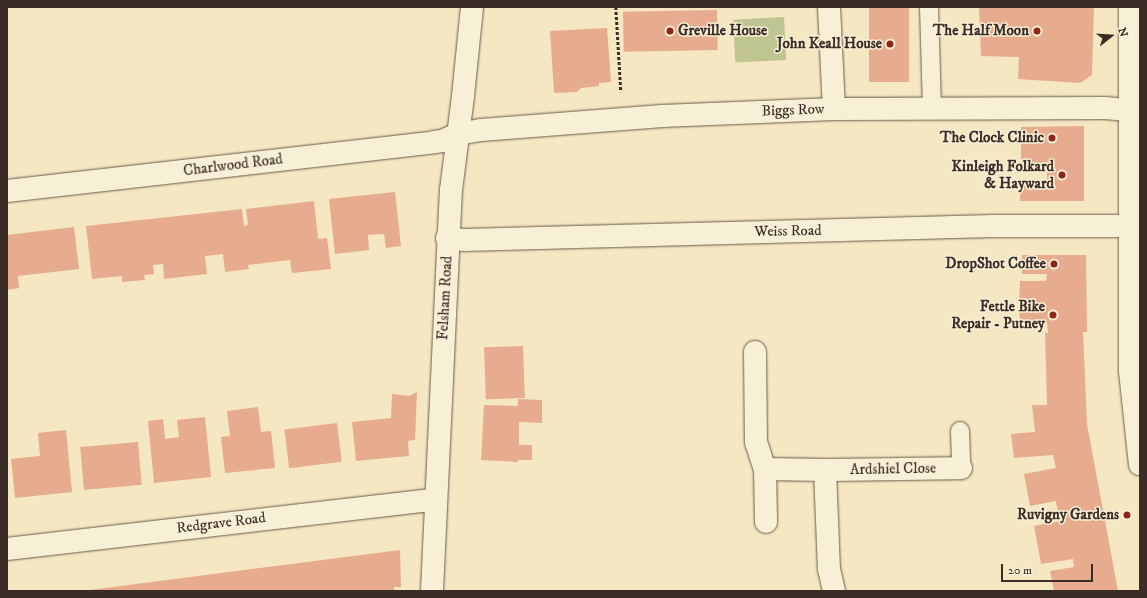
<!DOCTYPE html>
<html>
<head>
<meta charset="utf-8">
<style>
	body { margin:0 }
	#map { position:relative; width:1147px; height:598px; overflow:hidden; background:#f5e7c1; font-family:"IM FELL DW Pica",serif }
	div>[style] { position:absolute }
	.green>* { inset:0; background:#bec591; transform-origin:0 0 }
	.building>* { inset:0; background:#e7ab8e; transform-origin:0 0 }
	.path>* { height:2.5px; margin-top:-1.25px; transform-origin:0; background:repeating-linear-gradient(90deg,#3b2c26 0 3px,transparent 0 5px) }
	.roads { filter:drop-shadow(0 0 1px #6a5b4d) drop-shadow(0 0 1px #6a5b4d) }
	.service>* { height:18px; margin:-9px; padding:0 9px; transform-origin:9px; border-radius:9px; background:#f8efd7 }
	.minor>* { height:22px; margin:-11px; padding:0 11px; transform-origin:11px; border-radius:11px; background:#f8efd7 }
	.secondary>* { height:22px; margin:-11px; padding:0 11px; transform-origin:11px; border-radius:11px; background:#f8efd7 }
	.dots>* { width:11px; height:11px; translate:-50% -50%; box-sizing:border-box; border:2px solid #f8efd7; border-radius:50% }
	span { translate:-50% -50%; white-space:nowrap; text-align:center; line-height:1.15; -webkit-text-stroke:3px #f8efd7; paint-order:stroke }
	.poi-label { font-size:15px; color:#3b2c26; font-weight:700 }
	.left { translate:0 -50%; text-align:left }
	.right { translate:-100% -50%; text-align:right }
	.street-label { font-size:15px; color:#3b2c26 }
	.frame { position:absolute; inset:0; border:8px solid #3b2c26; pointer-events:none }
	.north { position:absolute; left:1091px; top:16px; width:40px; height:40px; -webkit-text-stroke:3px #f8efd7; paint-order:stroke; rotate:73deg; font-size:11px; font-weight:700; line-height:16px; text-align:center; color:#3b2c26 }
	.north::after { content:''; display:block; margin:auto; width:14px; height:18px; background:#3b2c26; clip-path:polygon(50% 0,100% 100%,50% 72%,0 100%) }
	.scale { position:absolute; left:1001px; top:564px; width:92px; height:18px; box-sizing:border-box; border:2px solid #3b2c26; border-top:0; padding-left:5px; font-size:12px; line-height:14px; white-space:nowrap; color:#3b2c26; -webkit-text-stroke:3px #f8efd7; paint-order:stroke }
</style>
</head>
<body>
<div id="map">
	<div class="green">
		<i style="left:784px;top:17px;width:43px;height:51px;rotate:87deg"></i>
	</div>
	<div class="building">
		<i style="left:869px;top:7px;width:40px;height:75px"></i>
		<i style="clip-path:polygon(979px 7px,1094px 7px,1092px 75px,1080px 83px,1018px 79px,1019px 57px,981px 56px)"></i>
		<i style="left:717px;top:10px;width:40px;height:94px;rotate:89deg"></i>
		<i style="clip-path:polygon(607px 28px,611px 82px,599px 83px,599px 86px,581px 88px,577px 92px,554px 93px,550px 31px)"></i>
		<i style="clip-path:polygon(1084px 126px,1084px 201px,1020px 201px,1020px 182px,1047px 181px,1047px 170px,1021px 170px,1021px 127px)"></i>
		<i style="clip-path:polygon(395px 192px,401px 246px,386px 248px,384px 234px,368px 235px,369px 250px,335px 254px,329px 199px)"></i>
		<i style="clip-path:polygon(314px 201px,318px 239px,327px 238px,331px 269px,292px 273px,290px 260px,248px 265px,249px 269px,225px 272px,223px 254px,205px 256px,207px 274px,164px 279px,163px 264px,153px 265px,154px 274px,144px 275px,145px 280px,122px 282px,122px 276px,92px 279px,86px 226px,242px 209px,244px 226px,248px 225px,246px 209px)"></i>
		<i style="clip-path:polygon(74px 227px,79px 269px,18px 276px,19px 288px,7px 290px,7px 235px)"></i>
		<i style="clip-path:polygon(1022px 255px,1086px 255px,1087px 332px,1083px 332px,1087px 424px,1118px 591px,1054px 591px,1050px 571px,1074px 567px,1073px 559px,1041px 564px,1034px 526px,1060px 521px,1058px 513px,1056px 501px,1030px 506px,1024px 474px,1056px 468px,1053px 455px,1014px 458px,1011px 434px,1035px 432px,1032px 405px,1047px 405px,1045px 333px,1048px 333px,1047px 323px,1020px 323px,1019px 307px,1020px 281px,1046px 281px,1047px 274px,1022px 274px)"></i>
		<i style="left:523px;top:346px;width:52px;height:39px;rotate:88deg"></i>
		<i style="clip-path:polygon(417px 392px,415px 440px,408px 441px,409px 456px,356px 461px,352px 422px,391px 418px,392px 394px,409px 396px)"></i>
		<i style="clip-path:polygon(518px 399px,542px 400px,542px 423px,519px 422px,519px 445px,532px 445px,532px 460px,518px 460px,518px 462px,481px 460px,484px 405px,518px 406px)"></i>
		<i style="clip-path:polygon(258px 407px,261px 432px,271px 431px,275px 468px,225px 473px,221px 437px,230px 436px,227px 411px)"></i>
		<i style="clip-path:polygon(205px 417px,211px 477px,154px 483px,148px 421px,163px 419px,165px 439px,179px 437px,177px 420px)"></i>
		<i style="left:337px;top:423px;width:39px;height:53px;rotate:83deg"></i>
		<i style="clip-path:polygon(66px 430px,72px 492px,15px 498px,11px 459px,40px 456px,38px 433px)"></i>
		<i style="left:138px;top:442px;width:43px;height:58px;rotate:85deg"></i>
		<i style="clip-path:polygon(400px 550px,401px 587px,394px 587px,394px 591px,82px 591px)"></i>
	</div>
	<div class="path">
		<i style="left:616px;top:7px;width:85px;rotate:86.6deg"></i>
	</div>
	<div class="roads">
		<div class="service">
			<i style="left:929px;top:7px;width:102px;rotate:88.3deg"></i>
			<i style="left:960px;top:431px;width:37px;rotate:88deg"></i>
		</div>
		<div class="minor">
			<i style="left:829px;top:7px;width:102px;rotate:87.2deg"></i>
			<i style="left:7px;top:191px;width:430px;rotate:-6.5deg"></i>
			<i style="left:434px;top:142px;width:8px;rotate:-7deg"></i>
			<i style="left:442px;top:141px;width:17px;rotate:-24deg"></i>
			<i style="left:458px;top:134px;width:23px;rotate:-10deg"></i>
			<i style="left:481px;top:130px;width:182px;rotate:-4.4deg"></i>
			<i style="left:662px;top:116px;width:172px;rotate:-2.3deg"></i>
			<i style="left:834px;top:109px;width:271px;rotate:-0.2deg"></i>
			<i style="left:1105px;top:108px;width:24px;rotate:5deg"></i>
			<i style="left:447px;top:238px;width:17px;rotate:7deg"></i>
			<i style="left:464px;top:240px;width:530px;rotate:-1.51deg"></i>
			<i style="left:994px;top:226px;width:135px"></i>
			<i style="left:755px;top:352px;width:90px;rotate:89.4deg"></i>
			<i style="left:756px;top:442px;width:28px;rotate:72deg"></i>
			<i style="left:765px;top:469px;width:60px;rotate:1deg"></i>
			<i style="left:825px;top:470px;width:99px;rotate:87.7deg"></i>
			<i style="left:829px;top:569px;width:23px;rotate:77deg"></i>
			<i style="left:765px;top:469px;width:53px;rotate:88.9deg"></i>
			<i style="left:825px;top:470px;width:136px;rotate:-0.8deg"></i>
			<i style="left:7px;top:549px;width:432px;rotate:-6.6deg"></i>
			<i style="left:432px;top:591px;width:401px;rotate:-87.3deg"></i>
			<i style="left:451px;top:190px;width:95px;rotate:-82.7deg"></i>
			<i style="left:463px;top:96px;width:89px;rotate:-84.2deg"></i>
		</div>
		<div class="secondary">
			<i style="left:1130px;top:7px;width:364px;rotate:90deg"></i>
			<i style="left:1130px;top:371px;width:94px;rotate:83.9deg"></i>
		</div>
	</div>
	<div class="dots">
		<i style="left:670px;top:31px;background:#8f2418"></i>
		<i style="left:1037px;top:31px;background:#8f2418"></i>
		<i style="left:890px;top:44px;background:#8f2418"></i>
		<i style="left:1052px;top:138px;background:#8f2418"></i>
		<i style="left:1062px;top:175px;background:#8f2418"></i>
		<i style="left:1054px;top:264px;background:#8f2418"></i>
		<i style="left:1053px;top:315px;background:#8f2418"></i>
		<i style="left:1127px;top:515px;background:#8f2418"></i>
	</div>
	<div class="poi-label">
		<span class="left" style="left:678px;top:31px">Greville House</span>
		<span class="right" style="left:1029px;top:31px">The Half Moon</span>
		<span class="right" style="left:882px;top:44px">John Keall House</span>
		<span class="right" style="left:1044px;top:138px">The Clock Clinic</span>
		<span class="right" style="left:1054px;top:175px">Kinleigh Folkard<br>&amp; Hayward</span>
		<span class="right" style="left:1046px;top:264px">DropShot Coffee</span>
		<span class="right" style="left:1045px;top:315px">Fettle Bike<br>Repair - Putney</span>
		<span class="right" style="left:1119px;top:515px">Ruvigny Gardens</span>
	</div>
	<div class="street-label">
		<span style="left:793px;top:110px;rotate:-2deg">Biggs Row</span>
		<span style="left:233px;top:165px;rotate:-7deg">Charlwood Road</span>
		<span style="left:788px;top:231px;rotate:-1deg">Weiss Road</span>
		<span style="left:445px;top:298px;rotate:-87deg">Felsham Road</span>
		<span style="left:893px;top:469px;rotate:-1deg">Ardshiel Close</span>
		<span style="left:221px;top:523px;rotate:-7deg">Redgrave Road</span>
	</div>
	<div class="frame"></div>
	<div class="north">N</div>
	<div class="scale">20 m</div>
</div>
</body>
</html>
